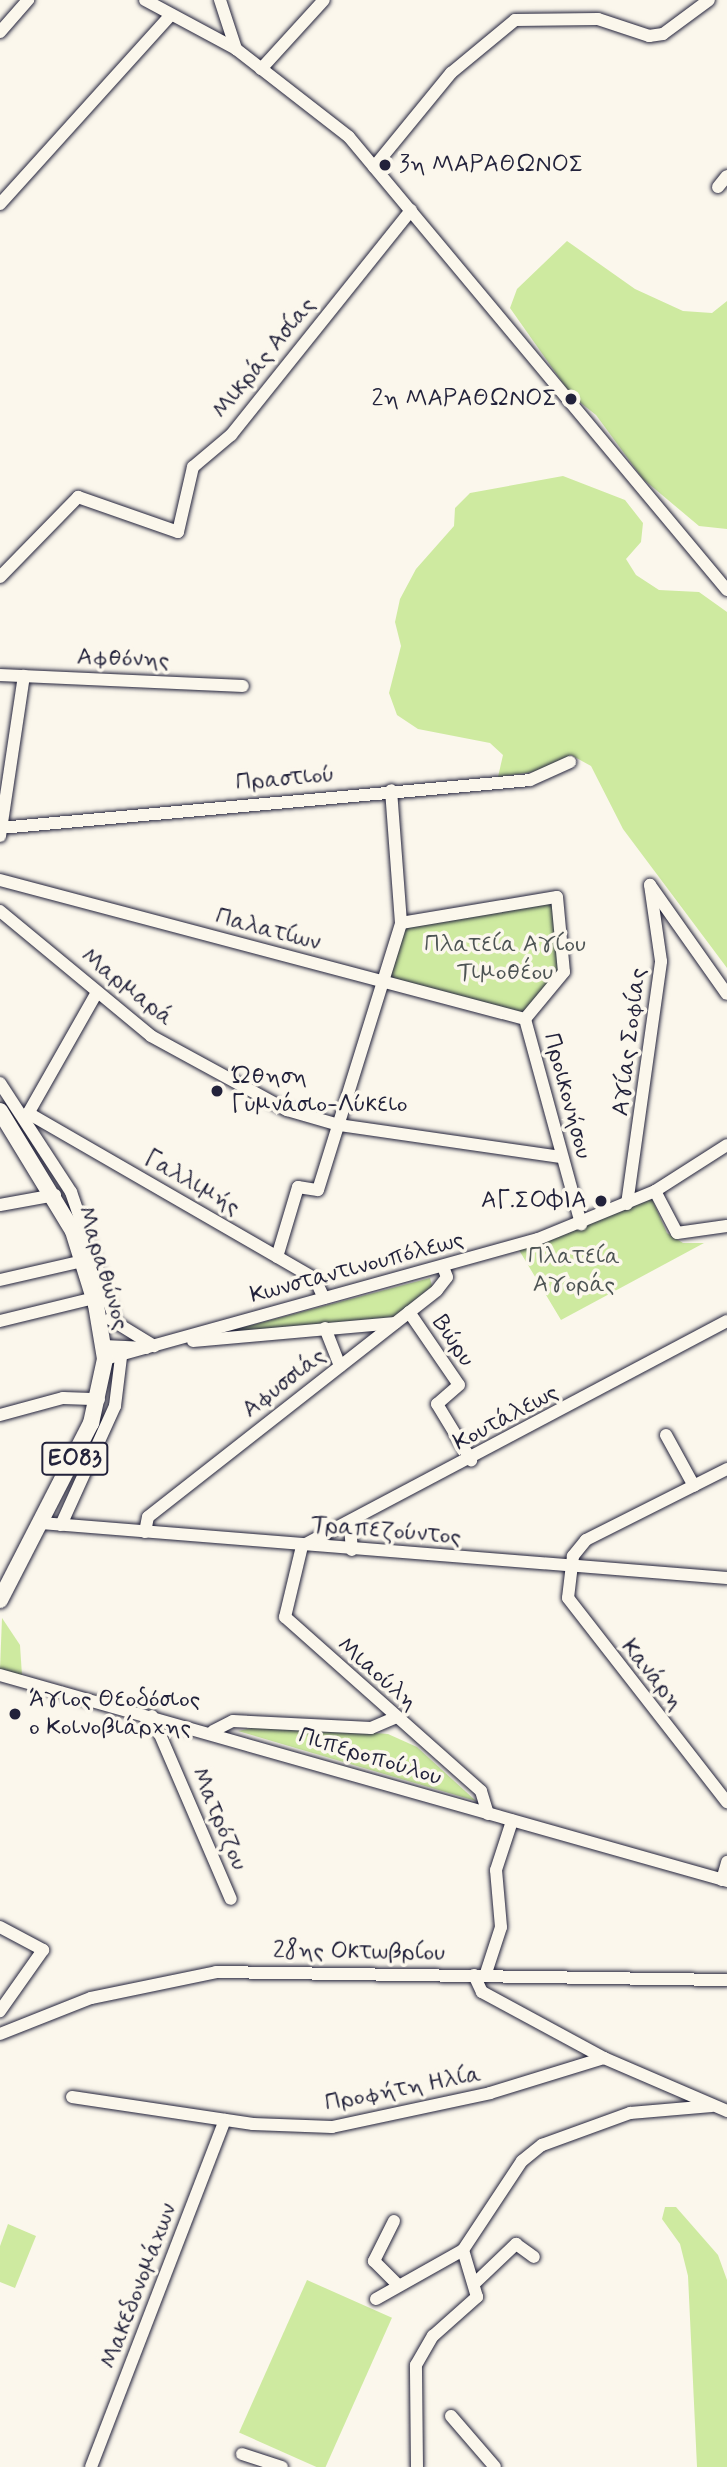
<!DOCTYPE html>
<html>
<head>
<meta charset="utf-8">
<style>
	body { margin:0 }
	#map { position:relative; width:727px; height:2467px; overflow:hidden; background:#fbf7ec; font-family:Mynerve,sans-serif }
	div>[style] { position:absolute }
	.green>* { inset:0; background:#ceeaa0; transform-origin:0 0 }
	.roads { filter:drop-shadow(0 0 2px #22223b) drop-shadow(0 0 2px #22223b) }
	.minor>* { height:12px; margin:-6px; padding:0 6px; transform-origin:6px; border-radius:6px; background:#fbf7ec }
	.major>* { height:16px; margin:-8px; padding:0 8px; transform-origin:8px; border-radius:8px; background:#fbf7ec }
	.dots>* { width:19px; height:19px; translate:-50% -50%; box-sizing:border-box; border:4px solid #fbf7ec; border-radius:50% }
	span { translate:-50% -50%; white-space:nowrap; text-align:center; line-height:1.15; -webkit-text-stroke:7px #fbf7ec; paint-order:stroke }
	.shield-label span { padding:2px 5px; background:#fbf7ec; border:2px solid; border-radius:5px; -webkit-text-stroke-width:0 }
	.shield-label { font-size:23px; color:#22223b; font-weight:700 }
	.poi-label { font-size:24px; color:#22223b }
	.left { translate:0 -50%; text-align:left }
	.right { translate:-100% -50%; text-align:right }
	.street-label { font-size:24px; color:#22223b }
	.park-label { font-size:24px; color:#4d5454 }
</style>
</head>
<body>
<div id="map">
	<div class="green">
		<i style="clip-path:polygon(567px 241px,635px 289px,683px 311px,712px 313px,727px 301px,727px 529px,699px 526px,643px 479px,596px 415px,572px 396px,510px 308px,517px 289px)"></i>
		<i style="clip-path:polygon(563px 476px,625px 500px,643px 523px,641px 542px,626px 559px,636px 575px,659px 590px,699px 592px,727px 612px,727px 968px,623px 829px,591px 766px,571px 755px,548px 770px,498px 777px,503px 755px,490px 743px,418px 729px,397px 715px,389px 693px,401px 646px,395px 622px,400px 599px,416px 569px,454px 526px,455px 508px,470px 493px)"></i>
		<i style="clip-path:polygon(553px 902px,559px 971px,523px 1014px,389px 980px,404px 926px)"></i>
		<i style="clip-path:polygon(652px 1199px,667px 1233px,683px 1243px,704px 1243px,561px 1320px,519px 1250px)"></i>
		<i style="clip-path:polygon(430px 1278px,432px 1286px,394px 1317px,222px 1333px)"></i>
		<i style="clip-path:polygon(2px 1618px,20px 1645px,22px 1676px,0 1669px)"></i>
		<i style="clip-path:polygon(272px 1724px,388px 1734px,417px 1747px,476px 1801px,238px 1731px)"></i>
		<i style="clip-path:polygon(665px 2207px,676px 2207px,718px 2255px,727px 2280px,727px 2467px,697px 2467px,688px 2276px,680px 2244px,662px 2219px)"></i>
		<i style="clip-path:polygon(8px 2224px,36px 2236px,15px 2288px,0 2282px,0 2246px)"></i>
		<i style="left:307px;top:2280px;width:93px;height:167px;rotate:24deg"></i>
	</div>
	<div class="roads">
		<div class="minor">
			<i style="left:145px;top:0;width:103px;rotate:28.3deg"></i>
			<i style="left:236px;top:49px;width:143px;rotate:37.9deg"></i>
			<i style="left:349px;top:137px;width:590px;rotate:50.16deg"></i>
			<i style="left:220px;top:0;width:52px;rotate:71.9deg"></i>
			<i style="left:0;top:32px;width:43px;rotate:-48.8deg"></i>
			<i style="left:261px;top:69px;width:93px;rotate:-47.6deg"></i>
			<i style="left:374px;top:167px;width:122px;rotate:-50.7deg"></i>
			<i style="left:451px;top:73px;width:83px;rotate:-39.6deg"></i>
			<i style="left:515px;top:20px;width:83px;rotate:-0.7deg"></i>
			<i style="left:598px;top:19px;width:54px;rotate:18.4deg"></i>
			<i style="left:649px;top:36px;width:14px;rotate:-8deg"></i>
			<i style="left:663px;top:34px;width:57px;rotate:-36.5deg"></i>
			<i style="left:718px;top:187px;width:14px;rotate:-51deg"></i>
			<i style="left:0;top:204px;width:255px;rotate:-47.9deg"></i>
			<i style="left:0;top:577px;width:112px;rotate:-45.7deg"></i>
			<i style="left:78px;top:497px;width:106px;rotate:19.3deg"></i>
			<i style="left:178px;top:532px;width:67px;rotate:-77deg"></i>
			<i style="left:193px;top:467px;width:50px;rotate:-40.1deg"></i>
			<i style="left:231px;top:435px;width:288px;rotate:-51.3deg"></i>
			<i style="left:0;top:675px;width:243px;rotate:2.6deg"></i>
			<i style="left:0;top:828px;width:532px;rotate:-5.17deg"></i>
			<i style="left:530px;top:780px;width:44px;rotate:-24.2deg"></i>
			<i style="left:0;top:836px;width:162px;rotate:-81.5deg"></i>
			<i style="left:0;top:880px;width:543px;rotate:14.83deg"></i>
			<i style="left:650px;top:885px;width:133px;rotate:54.8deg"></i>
			<i style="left:0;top:911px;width:196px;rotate:39.6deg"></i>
			<i style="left:151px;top:1036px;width:155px;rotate:28.6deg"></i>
			<i style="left:287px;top:1110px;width:54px;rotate:16.1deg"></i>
			<i style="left:339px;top:1125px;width:225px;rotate:8.2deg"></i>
			<i style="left:401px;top:923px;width:158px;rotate:-9.5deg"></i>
			<i style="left:557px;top:897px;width:75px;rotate:84.7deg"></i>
			<i style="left:564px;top:972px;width:61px;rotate:129.7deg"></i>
			<i style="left:525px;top:1019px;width:213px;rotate:74.7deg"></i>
			<i style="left:0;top:1083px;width:130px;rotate:56.9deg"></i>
			<i style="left:71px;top:1192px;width:139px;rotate:71deg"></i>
			<i style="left:28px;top:1113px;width:332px;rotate:30deg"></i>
			<i style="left:315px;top:1279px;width:21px;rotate:65deg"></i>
			<i style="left:25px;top:1119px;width:146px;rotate:-60.4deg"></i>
			<i style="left:655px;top:1191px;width:47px;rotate:62.4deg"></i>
			<i style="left:677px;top:1233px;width:50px;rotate:-8deg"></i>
			<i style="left:627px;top:1204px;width:245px;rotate:-82deg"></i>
			<i style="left:661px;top:961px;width:77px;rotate:-98.2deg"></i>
			<i style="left:0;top:1205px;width:56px;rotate:-10.3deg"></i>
			<i style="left:277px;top:1257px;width:73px;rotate:-73.3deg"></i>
			<i style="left:298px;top:1187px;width:20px;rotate:9deg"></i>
			<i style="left:318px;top:1190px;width:280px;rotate:-72.7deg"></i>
			<i style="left:401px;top:923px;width:133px;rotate:-94.3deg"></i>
			<i style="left:0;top:1280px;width:85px;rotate:-12.9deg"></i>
			<i style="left:409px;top:1312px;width:88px;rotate:55.6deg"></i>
			<i style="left:459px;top:1385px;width:29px;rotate:139deg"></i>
			<i style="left:437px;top:1404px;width:66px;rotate:58.7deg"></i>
			<i style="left:110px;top:1319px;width:52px;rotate:31.5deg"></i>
			<i style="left:0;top:1321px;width:97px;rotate:-13.7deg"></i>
			<i style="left:325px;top:1328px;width:41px;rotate:68.5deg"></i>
			<i style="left:193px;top:1341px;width:203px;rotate:-5.1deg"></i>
			<i style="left:104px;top:1346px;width:42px;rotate:2.7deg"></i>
			<i style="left:105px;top:1359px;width:449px;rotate:-15.5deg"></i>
			<i style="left:538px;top:1239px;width:126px;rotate:-22.3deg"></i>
			<i style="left:655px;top:1191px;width:85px;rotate:-32.6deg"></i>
			<i style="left:0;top:1415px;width:65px;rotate:-15.1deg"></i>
			<i style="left:63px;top:1398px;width:36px;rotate:2deg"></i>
			<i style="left:666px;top:1435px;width:58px;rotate:61.2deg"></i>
			<i style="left:727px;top:1469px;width:158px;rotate:153.3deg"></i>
			<i style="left:586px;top:1540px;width:21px;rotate:129deg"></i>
			<i style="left:573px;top:1556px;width:42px;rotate:96.8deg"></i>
			<i style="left:568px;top:1598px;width:259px;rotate:52.1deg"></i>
			<i style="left:41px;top:1523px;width:688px;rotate:4.58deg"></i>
			<i style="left:350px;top:1524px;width:26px;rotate:86deg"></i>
			<i style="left:61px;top:1525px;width:131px;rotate:-65.6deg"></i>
			<i style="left:115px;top:1406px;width:49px;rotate:-83deg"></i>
			<i style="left:145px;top:1532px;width:15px;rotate:-79deg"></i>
			<i style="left:148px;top:1517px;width:367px;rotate:-38.1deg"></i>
			<i style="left:437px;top:1290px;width:16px;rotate:-52deg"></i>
			<i style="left:447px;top:1277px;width:11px;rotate:-112deg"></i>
			<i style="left:0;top:1675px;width:756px;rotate:15.82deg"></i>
			<i style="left:152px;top:1716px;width:199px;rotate:66.7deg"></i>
			<i style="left:213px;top:1731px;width:22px;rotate:-27deg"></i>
			<i style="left:233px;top:1721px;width:138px;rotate:2.9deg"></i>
			<i style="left:371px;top:1728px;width:26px;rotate:-23deg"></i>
			<i style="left:488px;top:1814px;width:24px;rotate:-107deg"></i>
			<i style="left:481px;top:1791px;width:262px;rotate:-138.4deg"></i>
			<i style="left:285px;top:1617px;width:73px;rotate:-76.5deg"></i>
			<i style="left:302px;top:1546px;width:481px;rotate:-27.9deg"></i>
			<i style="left:722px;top:1880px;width:19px;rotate:-74deg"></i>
			<i style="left:0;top:1927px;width:49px;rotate:28.1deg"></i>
			<i style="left:43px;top:1950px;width:75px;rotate:125.2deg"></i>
			<i style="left:486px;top:1973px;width:48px;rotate:-71.9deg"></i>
			<i style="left:501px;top:1927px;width:57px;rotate:-95deg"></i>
			<i style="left:496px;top:1870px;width:52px;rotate:-71.9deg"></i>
			<i style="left:474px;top:1975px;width:19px;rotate:65deg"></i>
			<i style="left:482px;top:1992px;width:139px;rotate:28.4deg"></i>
			<i style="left:0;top:2034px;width:98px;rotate:-21.6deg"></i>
			<i style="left:91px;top:1998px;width:128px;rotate:-11.7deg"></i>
			<i style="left:216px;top:1972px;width:511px;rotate:0.9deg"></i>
			<i style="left:72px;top:2097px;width:183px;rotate:8.5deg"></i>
			<i style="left:253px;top:2124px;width:79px;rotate:2.2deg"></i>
			<i style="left:332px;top:2127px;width:162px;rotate:-12.1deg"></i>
			<i style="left:490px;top:2093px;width:119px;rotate:-17.1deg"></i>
			<i style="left:604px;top:2058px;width:134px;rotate:23.3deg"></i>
			<i style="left:394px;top:2221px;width:45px;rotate:116.6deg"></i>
			<i style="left:374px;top:2261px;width:34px;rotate:45deg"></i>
			<i style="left:475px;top:2283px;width:57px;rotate:-43.6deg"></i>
			<i style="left:516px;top:2244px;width:22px;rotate:36deg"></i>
			<i style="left:376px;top:2299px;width:100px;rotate:-29.4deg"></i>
			<i style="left:451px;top:2416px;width:67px;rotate:49.2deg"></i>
			<i style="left:242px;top:2454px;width:42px;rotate:18deg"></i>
			<i style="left:91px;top:2467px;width:372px;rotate:-68.9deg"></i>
			<i style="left:417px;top:2467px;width:102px;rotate:-90.6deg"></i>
			<i style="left:416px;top:2365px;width:34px;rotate:-60deg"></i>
			<i style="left:433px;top:2336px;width:59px;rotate:-41.6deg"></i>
			<i style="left:477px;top:2297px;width:49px;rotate:-106.6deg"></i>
			<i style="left:463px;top:2250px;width:107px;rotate:-56.5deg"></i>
			<i style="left:522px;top:2161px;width:26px;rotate:-39deg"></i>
			<i style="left:542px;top:2145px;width:94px;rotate:-20deg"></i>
			<i style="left:630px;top:2113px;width:82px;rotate:-4.9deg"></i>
		</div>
		<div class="major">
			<i style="left:0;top:1111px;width:140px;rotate:58.7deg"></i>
			<i style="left:73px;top:1231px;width:77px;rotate:72.7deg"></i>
			<i style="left:96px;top:1305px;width:55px;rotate:80.5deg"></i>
			<i style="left:105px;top:1359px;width:66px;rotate:102.3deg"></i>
			<i style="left:91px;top:1423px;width:199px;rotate:117.2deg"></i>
		</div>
	</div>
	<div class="dots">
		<i style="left:385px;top:165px;background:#22223b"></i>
		<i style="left:571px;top:399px;background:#22223b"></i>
		<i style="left:217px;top:1091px;background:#22223b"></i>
		<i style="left:601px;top:1201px;background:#22223b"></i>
		<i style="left:15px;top:1714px;background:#22223b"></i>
	</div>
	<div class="shield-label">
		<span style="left:75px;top:1459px">ΕΟ83</span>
	</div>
	<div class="poi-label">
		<span class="left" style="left:399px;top:165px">3η ΜΑΡΑΘΩΝΟΣ</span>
		<span class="right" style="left:557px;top:399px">2η ΜΑΡΑΘΩΝΟΣ</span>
		<span class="left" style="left:231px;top:1091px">Ώθηση<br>Γυμνάσιο-Λύκειο</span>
		<span class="right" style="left:587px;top:1201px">ΑΓ.ΣΟΦΙΑ</span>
		<span class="left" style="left:29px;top:1714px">Άγιος Θεοδόσιος<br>ο Κοινοβιάρχης</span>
	</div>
	<div class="street-label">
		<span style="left:264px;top:358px;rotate:-51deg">Μικράς Ασίας</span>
		<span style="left:123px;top:659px;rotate:2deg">Αφθόνης</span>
		<span style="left:285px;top:779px;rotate:-5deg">Πραστιού</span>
		<span style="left:268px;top:930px;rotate:15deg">Παλατίων</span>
		<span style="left:127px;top:987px;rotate:38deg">Μαρμαρά</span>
		<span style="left:630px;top:1042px;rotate:-83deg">Αγίας Σοφίας</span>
		<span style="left:567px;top:1096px;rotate:75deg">Προικονήσου</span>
		<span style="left:192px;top:1183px;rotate:30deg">Γαλλιμής</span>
		<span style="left:103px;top:1268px;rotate:73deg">Μαραθώνος</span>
		<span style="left:357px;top:1268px;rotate:-15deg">Κωνσταντινουπόλεως</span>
		<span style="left:453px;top:1341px;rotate:56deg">Βώρυ</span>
		<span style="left:284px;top:1383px;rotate:-38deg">Αφυσσιάς</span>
		<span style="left:506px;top:1418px;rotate:-28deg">Κουτάλεως</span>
		<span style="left:386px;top:1531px;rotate:5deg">Τραπεζούντος</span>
		<span style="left:377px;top:1674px;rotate:41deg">Μιαούλη</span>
		<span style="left:652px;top:1675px;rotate:51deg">Κανάρη</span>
		<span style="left:370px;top:1757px;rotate:17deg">Πιπεροπούλου</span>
		<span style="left:219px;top:1819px;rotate:67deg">Ματρόζου</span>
		<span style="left:359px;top:1952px;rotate:1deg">28ης Οκτωβρίου</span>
		<span style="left:403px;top:2089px;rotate:-11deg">Προφήτη Ηλία</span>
		<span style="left:139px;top:2286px;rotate:-69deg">Μακεδονομάχων</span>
	</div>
	<div class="park-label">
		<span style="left:505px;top:959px">Πλατεία Αγίου<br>Τιμοθέου</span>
		<span style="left:574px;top:1271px">Πλατεία<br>Αγοράς</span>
	</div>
</div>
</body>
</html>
